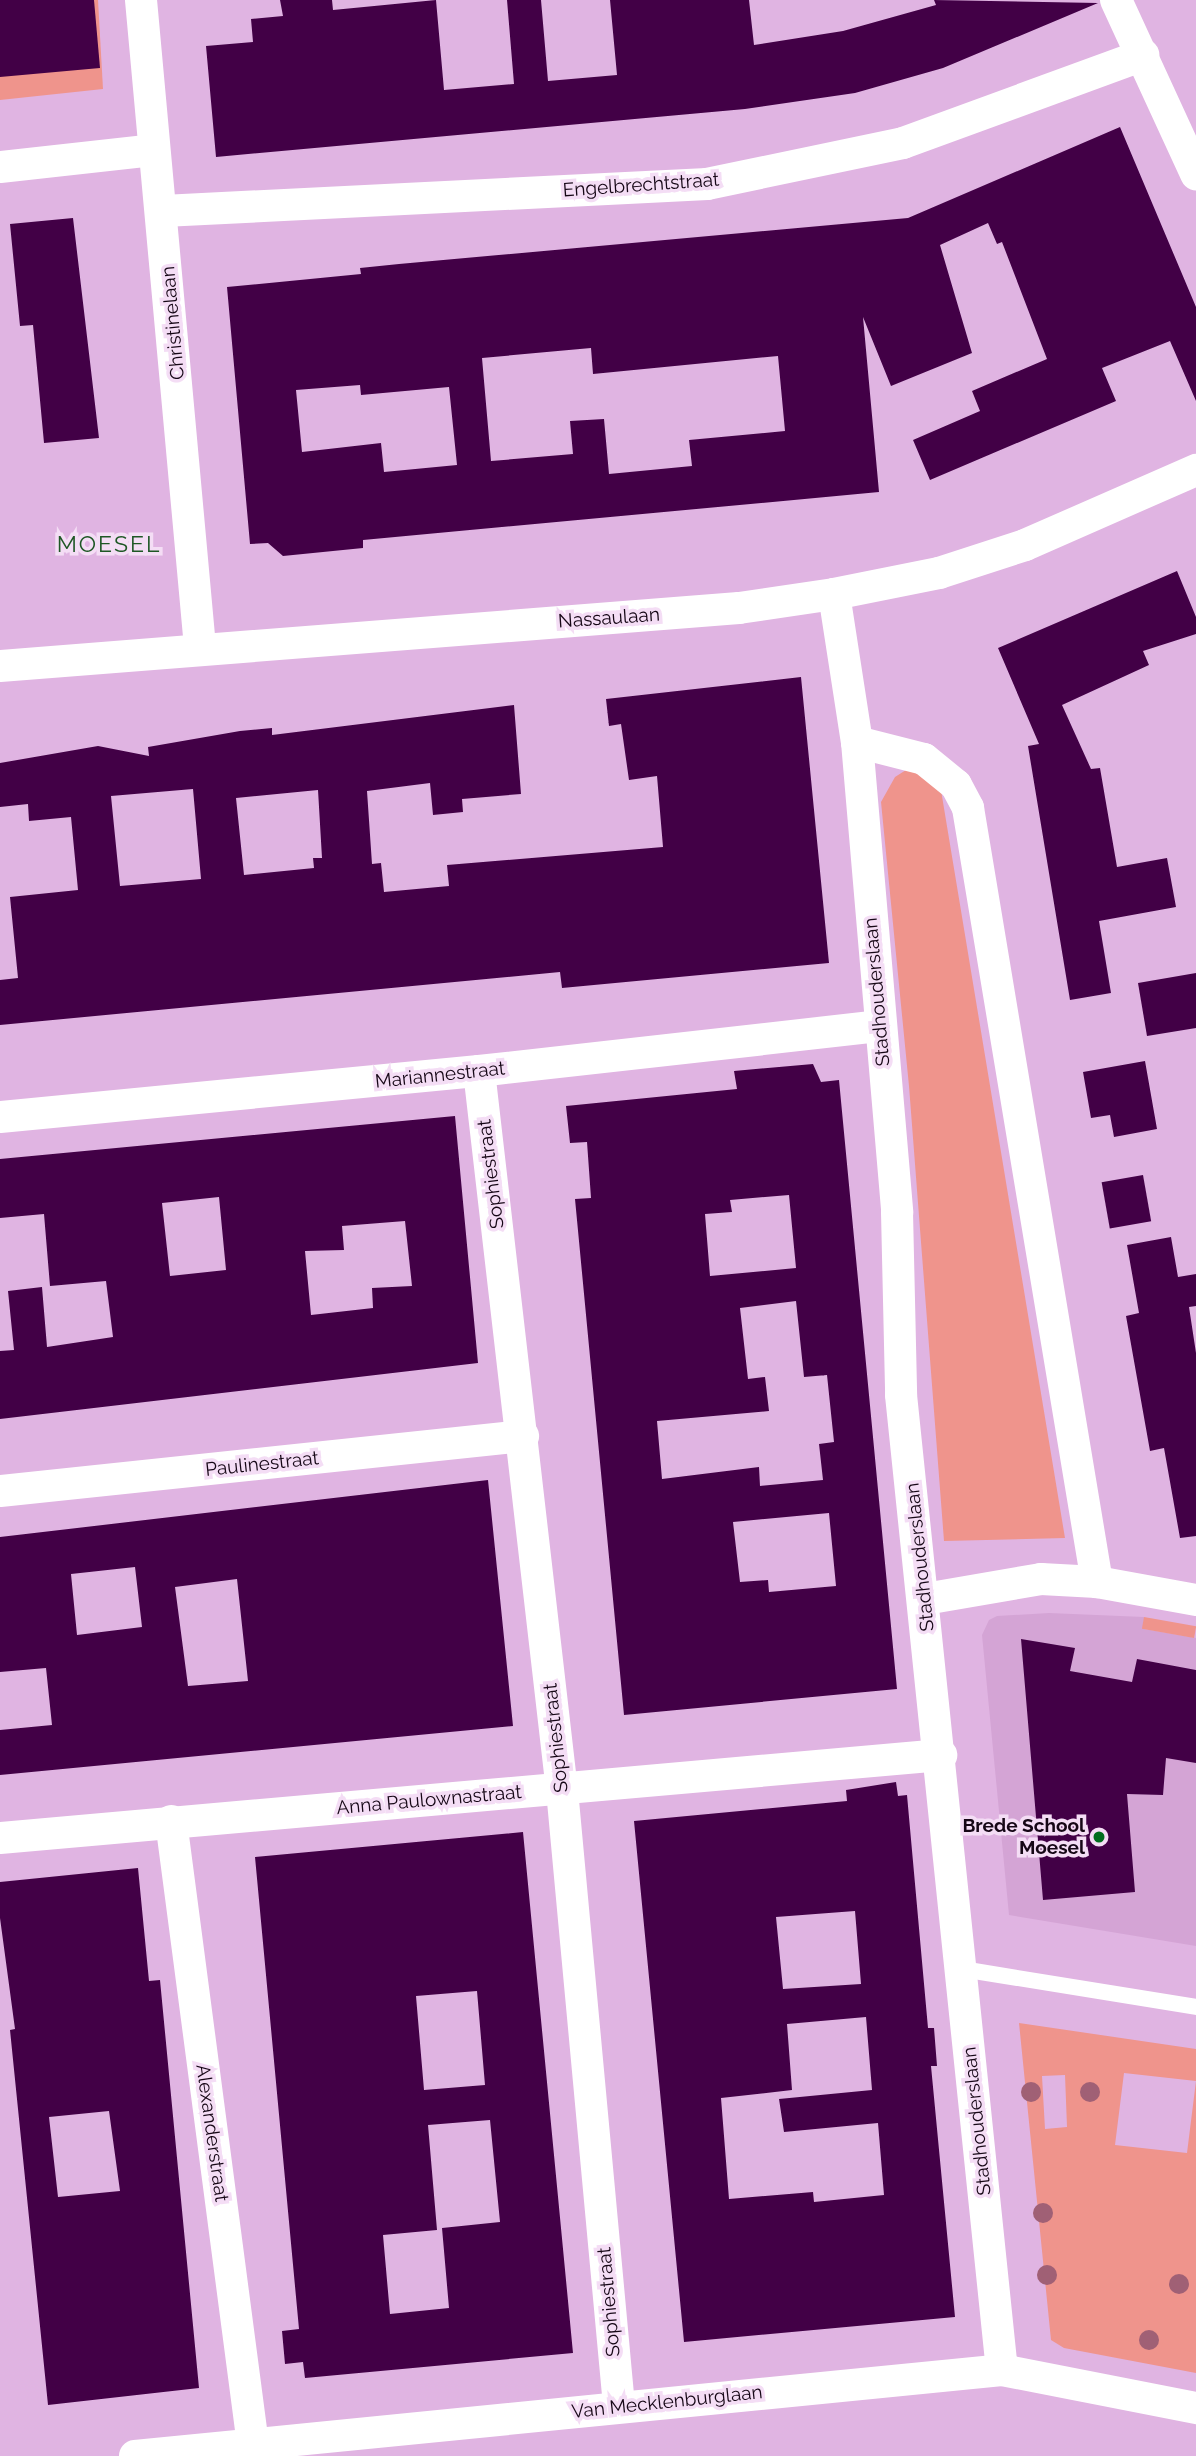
<!DOCTYPE html>
<html>
<head>
<meta charset="utf-8">
<style>
	body { margin:0 }
	#map { position:relative; width:1196px; height:2456px; overflow:hidden; background:#e0b4e2; font-family:Raleway,sans-serif }
	div>[style] { position:absolute }
	.built>* { inset:0; background:#d4a4d5 }
	.green>* { inset:0; background:#ef948c; transform-origin:0 0 }
	.building>* { inset:0; background:#420046; transform-origin:0 0 }
	.service>* { height:16px; margin:-8px; padding:0 8px; transform-origin:8px; border-radius:8px; background:#fff }
	.minor>* { height:32px; margin:-16px; padding:0 16px; transform-origin:16px; border-radius:16px; background:#fff }
	.trees>* { width:20px; height:20px; margin:-10px; border-radius:50%; background:#a06075 }
	.dots>* { width:19px; height:19px; translate:-50% -50%; box-sizing:border-box; border:4px solid #f4ddf5; border-radius:50% }
	span { translate:-50% -50%; white-space:nowrap; text-align:center; line-height:1.15; -webkit-text-stroke:7px #f4ddf5; paint-order:stroke }
	.street-label { font-size:19px; color:#160716 }
	.poi-label { font-size:19px; color:#160716; font-weight:700 }
	.right { translate:-100% -50%; text-align:right }
	.quarter-label { font-size:23px; color:#1e5725; letter-spacing:2px }
</style>
</head>
<body>
<div id="map">
	<div class="built">
		<i style="clip-path:polygon(1049px 1613px,1144px 1617px,1144px 1629px,1196px 1638px,1196px 1946px,1009px 1915px,982px 1635px,989px 1620px,997px 1616px)"></i>
	</div>
	<div class="green">
		<i style="clip-path:polygon(0 0,98px 0,103px 89px,0 100px)"></i>
		<i style="clip-path:polygon(906px 770px,939px 778px,1065px 1538px,944px 1541px,909px 1086px,881px 802px,895px 777px)"></i>
		<i style="left:1144px;top:1617px;width:53px;height:12px;rotate:10deg"></i>
		<i style="clip-path:polygon(evenodd,1019px 2023px,1196px 2049px,1196px 2373px,1064px 2348px,1051px 2340px,1019px 2023px,1124px 2073px,1196px 2081px,1187px 2153px,1115px 2145px,1124px 2073px,1019px 2023px,1065px 2075px,1067px 2127px,1045px 2129px,1042px 2076px,1065px 2075px)"></i>
	</div>
	<div class="building">
		<i style="clip-path:polygon(0 0,94px 0,100px 68px,0 77px)"></i>
		<i style="clip-path:polygon(280px 0,332px 0,333px 10px,436px 0,444px 90px,514px 84px,507px 0,541px 0,548px 81px,617px 75px,610px 0,749px 0,754px 45px,843px 31px,936px 5px,934px 0,1098px 3px,943px 68px,855px 93px,745px 109px,216px 157px,206px 46px,253px 42px,251px 19px,283px 16px)"></i>
		<i style="clip-path:polygon(evenodd,1120px 127px,1196px 307px,1196px 401px,1170px 341px,1102px 368px,1116px 401px,930px 480px,913px 440px,980px 411px,972px 391px,1047px 359px,1002px 242px,997px 244px,988px 223px,940px 245px,972px 353px,891px 386px,863px 317px,879px 492px,363px 540px,363px 548px,283px 556px,268px 543px,250px 544px,227px 287px,361px 274px,360px 268px,399px 264px,908px 218px,1120px 127px,591px 348px,593px 374px,778px 356px,785px 431px,689px 440px,692px 466px,609px 474px,604px 419px,570px 421px,573px 454px,491px 461px,482px 358px,591px 348px,1120px 127px,360px 385px,361px 395px,449px 387px,457px 465px,384px 472px,381px 443px,302px 452px,296px 390px,360px 385px)"></i>
		<i style="clip-path:polygon(73px 218px,99px 438px,44px 443px,33px 325px,20px 326px,10px 224px)"></i>
		<i style="clip-path:polygon(1177px 571px,1196px 617px,1196px 634px,1143px 651px,1149px 665px,1062px 705px,1091px 769px,1100px 768px,1117px 867px,1167px 858px,1176px 907px,1099px 921px,1111px 993px,1070px 1000px,1028px 746px,1039px 744px,998px 648px)"></i>
		<i style="clip-path:polygon(evenodd,801px 677px,829px 963px,562px 988px,560px 972px,0 1025px,0 980px,18px 978px,10px 897px,78px 890px,71px 817px,29px 821px,28px 804px,0 807px,0 763px,98px 746px,149px 756px,148px 747px,240px 731px,272px 728px,272px 735px,514px 705px,521px 794px,462px 799px,463px 812px,433px 815px,430px 783px,367px 791px,372px 864px,381px 863px,384px 892px,449px 886px,447px 865px,663px 847px,657px 776px,629px 780px,621px 724px,609px 726px,606px 699px,801px 677px,193px 789px,201px 879px,120px 886px,111px 796px,193px 789px,801px 677px,318px 790px,322px 858px,313px 858px,314px 868px,244px 875px,236px 798px,318px 790px)"></i>
		<i style="clip-path:polygon(1196px 973px,1196px 1028px,1147px 1036px,1138px 983px)"></i>
		<i style="clip-path:polygon(1145px 1061px,1157px 1129px,1114px 1137px,1110px 1115px,1091px 1118px,1083px 1072px)"></i>
		<i style="clip-path:polygon(evenodd,813px 1064px,821px 1082px,839px 1080px,897px 1689px,624px 1715px,575px 1199px,591px 1198px,587px 1142px,570px 1143px,566px 1106px,737px 1089px,734px 1071px,813px 1064px,789px 1195px,796px 1268px,710px 1276px,705px 1214px,732px 1212px,730px 1200px,789px 1195px,813px 1064px,796px 1301px,804px 1377px,827px 1375px,834px 1442px,819px 1444px,823px 1480px,760px 1486px,759px 1467px,662px 1479px,657px 1421px,769px 1411px,765px 1377px,748px 1379px,740px 1308px,796px 1301px,813px 1064px,829px 1513px,836px 1586px,769px 1592px,768px 1580px,740px 1582px,733px 1522px,829px 1513px)"></i>
		<i style="clip-path:polygon(evenodd,455px 1116px,478px 1363px,0 1419px,0 1351px,14px 1350px,8px 1291px,42px 1287px,47px 1347px,113px 1337px,106px 1281px,50px 1286px,44px 1214px,0 1218px,0 1159px,455px 1116px,219px 1197px,226px 1270px,170px 1276px,162px 1203px,219px 1197px,455px 1116px,405px 1221px,412px 1286px,372px 1288px,373px 1308px,311px 1315px,305px 1251px,344px 1250px,342px 1226px,405px 1221px)"></i>
		<i style="left:1143px;top:1175px;width:47px;height:42px;rotate:80deg"></i>
		<i style="clip-path:polygon(1171px 1237px,1178px 1277px,1196px 1274px,1196px 1306px,1189px 1307px,1196px 1353px,1196px 1536px,1180px 1538px,1164px 1448px,1150px 1451px,1126px 1316px,1139px 1313px,1127px 1245px)"></i>
		<i style="clip-path:polygon(evenodd,488px 1480px,513px 1726px,0 1775px,0 1730px,52px 1725px,46px 1668px,0 1672px,0 1537px,488px 1480px,135px 1567px,142px 1627px,77px 1635px,71px 1574px,135px 1567px,488px 1480px,237px 1579px,248px 1681px,188px 1686px,175px 1587px,237px 1579px)"></i>
		<i style="clip-path:polygon(1021px 1639px,1075px 1648px,1070px 1671px,1132px 1682px,1137px 1659px,1196px 1670px,1196px 1763px,1166px 1758px,1163px 1795px,1127px 1794px,1135px 1892px,1043px 1900px)"></i>
		<i style="clip-path:polygon(evenodd,896px 1782px,898px 1796px,907px 1795px,928px 2028px,934px 2028px,937px 2066px,931px 2066px,955px 2317px,684px 2342px,634px 1821px,847px 1801px,846px 1790px,896px 1782px,855px 1911px,861px 1984px,783px 1989px,776px 1917px,855px 1911px,896px 1782px,866px 2017px,872px 2090px,779px 2099px,784px 2132px,878px 2123px,884px 2195px,814px 2202px,813px 2192px,729px 2199px,721px 2098px,792px 2090px,787px 2024px,866px 2017px)"></i>
		<i style="clip-path:polygon(evenodd,523px 1832px,573px 2353px,305px 2378px,303px 2362px,285px 2364px,282px 2331px,299px 2329px,255px 1857px,523px 1832px,477px 1991px,485px 2085px,424px 2090px,416px 1996px,477px 1991px,523px 1832px,490px 2120px,500px 2222px,442px 2228px,449px 2308px,390px 2314px,383px 2235px,437px 2230px,428px 2125px,490px 2120px)"></i>
		<i style="clip-path:polygon(evenodd,138px 1868px,149px 1981px,160px 1980px,199px 2388px,48px 2405px,10px 2030px,15px 2029px,0 1918px,0 1882px,138px 1868px,109px 2111px,120px 2191px,58px 2197px,49px 2117px,109px 2111px)"></i>
	</div>
	<div class="service">
		<i style="left:962px;top:1969px;width:237px;rotate:9.2deg"></i>
	</div>
	<div class="minor">
		<i style="left:141px;top:0;width:650px;rotate:84.79deg"></i>
		<i style="left:1116px;top:0;width:192px;rotate:65.3deg"></i>
		<i style="left:0;top:167px;width:154px;rotate:-6.3deg"></i>
		<i style="left:163px;top:211px;width:545px;rotate:-2.84deg"></i>
		<i style="left:707px;top:184px;width:200px;rotate:-11.8deg"></i>
		<i style="left:903px;top:143px;width:256px;rotate:-20.1deg"></i>
		<i style="left:834px;top:594px;width:150px;rotate:81.2deg"></i>
		<i style="left:857px;top:742px;width:472px;rotate:85.1deg"></i>
		<i style="left:897px;top:1212px;width:183px;rotate:88.7deg"></i>
		<i style="left:901px;top:1395px;width:980px;rotate:84.09deg"></i>
		<i style="left:0;top:666px;width:741px;rotate:-4.49deg"></i>
		<i style="left:739px;top:608px;width:96px;rotate:-8.4deg"></i>
		<i style="left:834px;top:594px;width:107px;rotate:-11.3deg"></i>
		<i style="left:939px;top:573px;width:90px;rotate:-18deg"></i>
		<i style="left:1025px;top:545px;width:187px;rotate:-23.7deg"></i>
		<i style="left:857px;top:742px;width:69px;rotate:14.2deg"></i>
		<i style="left:924px;top:759px;width:41px;rotate:39.1deg"></i>
		<i style="left:956px;top:785px;width:26px;rotate:62deg"></i>
		<i style="left:968px;top:808px;width:785px;rotate:80.54deg"></i>
		<i style="left:479px;top:1071px;width:724px;rotate:83.42deg"></i>
		<i style="left:562px;top:1790px;width:619px;rotate:84.71deg"></i>
		<i style="left:0;top:1117px;width:481px;rotate:-5.5deg"></i>
		<i style="left:479px;top:1071px;width:404px;rotate:-6.4deg"></i>
		<i style="left:0;top:1491px;width:526px;rotate:-6deg"></i>
		<i style="left:925px;top:1599px;width:118px;rotate:-9.8deg"></i>
		<i style="left:1041px;top:1579px;width:56px;rotate:3.1deg"></i>
		<i style="left:1097px;top:1582px;width:101px;rotate:10.3deg"></i>
		<i style="left:171px;top:1821px;width:629px;rotate:82.51deg"></i>
		<i style="left:0;top:1838px;width:945px;rotate:-5.04deg"></i>
		<i style="left:135px;top:2456px;width:871px;rotate:-5.66deg"></i>
		<i style="left:1002px;top:2370px;width:198px;rotate:11.1deg"></i>
	</div>
	<div class="trees">
		<i style="left:1031px;top:2092px"></i>
		<i style="left:1090px;top:2092px"></i>
		<i style="left:1043px;top:2213px"></i>
		<i style="left:1047px;top:2275px"></i>
		<i style="left:1179px;top:2284px"></i>
		<i style="left:1149px;top:2340px"></i>
	</div>
	<div class="dots">
		<i style="left:1099px;top:1837px;background:#006d1d"></i>
	</div>
	<div class="street-label">
		<span style="left:641px;top:185px;rotate:-4deg">Engelbrechtstraat</span>
		<span style="left:173px;top:323px;rotate:-95deg">Christinelaan</span>
		<span style="left:609px;top:618px;rotate:-4deg">Nassaulaan</span>
		<span style="left:877px;top:992px;rotate:-95deg">Stadhouderslaan</span>
		<span style="left:440px;top:1075px;rotate:-6deg">Mariannestraat</span>
		<span style="left:491px;top:1174px;rotate:-97deg">Sophiestraat</span>
		<span style="left:262px;top:1464px;rotate:-6deg">Paulinestraat</span>
		<span style="left:920px;top:1557px;rotate:-96deg">Stadhouderslaan</span>
		<span style="left:556px;top:1738px;rotate:-96deg">Sophiestraat</span>
		<span style="left:429px;top:1800px;rotate:-5deg">Anna Paulownastraat</span>
		<span style="left:977px;top:2121px;rotate:-96deg">Stadhouderslaan</span>
		<span style="left:212px;top:2133px;rotate:82deg">Alexanderstraat</span>
		<span style="left:609px;top:2302px;rotate:-95deg">Sophiestraat</span>
		<span style="left:667px;top:2402px;rotate:-6deg">Van Mecklenburglaan</span>
	</div>
	<div class="poi-label">
		<span class="right" style="left:1085px;top:1837px">Brede School<br>Moesel</span>
	</div>
	<div class="quarter-label">
		<span style="left:109px;top:544px">MOESEL</span>
	</div>
</div>
</body>
</html>
